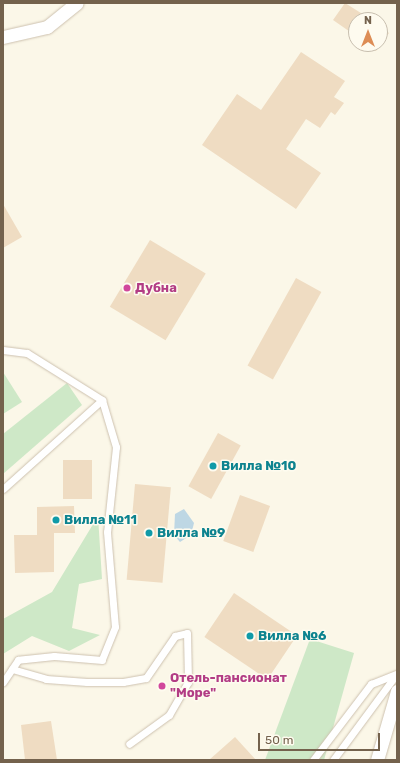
<!DOCTYPE html>
<html>
<head>
<meta charset="utf-8">
<style>
	body { margin:0 }
	#map { position:relative; width:400px; height:763px; overflow:hidden; background:#fbf7e8; font-family:Rubik,sans-serif }
	div>[style] { position:absolute }
	.green>* { inset:0; background:#cee8c7 }
	.water>* { inset:0; background:#bed7e4 }
	.building>* { inset:0; background:#efdcc2; transform-origin:0 0 }
	.roads { filter:drop-shadow(0 0 1px #cdc1af) drop-shadow(0 0 1px #cdc1af) }
	.lane>* { height:7px; margin:-3.5px; padding:0 3.5px; transform-origin:3.5px; border-radius:3.5px; background:#fff }
	.street>* { height:13px; margin:-6.5px; padding:0 6.5px; transform-origin:6.5px; border-radius:6.5px; background:#fff }
	.dots>* { width:11px; height:11px; translate:-50% -50%; box-sizing:border-box; border:2px solid #fefbef; border-radius:50% }
	span { translate:-50% -50%; white-space:nowrap; text-align:center; line-height:1.15; -webkit-text-stroke:3px #fefbef; paint-order:stroke }
	.hotel-label { font-size:13px; color:#b23c85; font-weight:700 }
	.left { translate:0 -50%; text-align:left }
	.culture-label { font-size:13px; color:#0d838f; font-weight:700 }
	.frame { position:absolute; inset:0; border:4px solid #74624d; pointer-events:none }
	.north { position:absolute; left:348px; top:12px; width:40px; height:40px; box-sizing:border-box; background:#fefbef; border:1px solid #c7beae; border-radius:50%; rotate:0deg; font-size:11px; font-weight:700; line-height:16px; text-align:center; color:#74624d }
	.north::after { content:''; display:block; margin:auto; width:14px; height:18px; background:#dd8d55; clip-path:polygon(50% 0,100% 100%,50% 72%,0 100%) }
	.scale { position:absolute; left:258px; top:733px; width:122px; height:18px; box-sizing:border-box; border:2px solid #74624d; border-top:0; padding-left:5px; font-size:12px; line-height:14px; white-space:nowrap; color:#74624d; -webkit-text-stroke:3px #fefbef; paint-order:stroke }
</style>
</head>
<body>
<div id="map">
	<div class="green">
		<i style="clip-path:polygon(3px 372px,22px 402px,3px 414px)"></i>
		<i style="clip-path:polygon(67px 383px,82px 405px,3px 474px,3px 434px)"></i>
		<i style="clip-path:polygon(98px 516px,102px 579px,79px 584px,72px 628px,100px 635px,69px 651px,32px 636px,3px 654px,3px 619px,52px 592px)"></i>
		<i style="clip-path:polygon(310px 639px,354px 653px,324px 760px,265px 760px)"></i>
	</div>
	<div class="water">
		<i style="clip-path:polygon(184px 509px,194px 523px,191px 535px,180px 542px,174px 535px,175px 514px)"></i>
	</div>
	<div class="building">
		<i style="clip-path:polygon(345px 3px,372px 20px,356px 20px,356px 36px,333px 20px)"></i>
		<i style="clip-path:polygon(380px 26px,389px 33px,376px 51px,367px 44px,380px 44px)"></i>
		<i style="clip-path:polygon(301px 52px,345px 81px,334px 97px,344px 103px,335px 115px,331px 112px,320px 128px,306px 119px,286px 149px,321px 173px,296px 209px,202px 145px,237px 94px,261px 110px)"></i>
		<i style="clip-path:polygon(3px 204px,22px 237px,3px 248px)"></i>
		<i style="left:150px;top:240px;width:65px;height:78px;rotate:31deg"></i>
		<i style="left:296px;top:278px;width:29px;height:100px;rotate:29deg"></i>
		<i style="left:218px;top:433px;width:26px;height:61px;rotate:29deg"></i>
		<i style="left:63px;top:460px;width:29px;height:39px"></i>
		<i style="left:135px;top:484px;width:36px;height:96px;rotate:5deg"></i>
		<i style="left:240px;top:495px;width:32px;height:49px;rotate:20deg"></i>
		<i style="clip-path:polygon(74px 506px,75px 533px,54px 533px,54px 572px,15px 573px,14px 535px,37px 535px,37px 507px)"></i>
		<i style="left:234px;top:593px;width:76px;height:53px;rotate:34deg"></i>
		<i style="clip-path:polygon(51px 721px,57px 760px,25px 760px,21px 725px)"></i>
		<i style="clip-path:polygon(235px 737px,256px 760px,209px 760px)"></i>
	</div>
	<div class="roads">
		<div class="lane">
			<i style="left:3px;top:350px;width:24px;rotate:7deg"></i>
			<i style="left:27px;top:353px;width:89px;rotate:32.1deg"></i>
			<i style="left:102px;top:400px;width:49px;rotate:73.4deg"></i>
			<i style="left:116px;top:447px;width:85px;rotate:96deg"></i>
			<i style="left:107px;top:532px;width:95px;rotate:85.2deg"></i>
			<i style="left:115px;top:627px;width:35px;rotate:112deg"></i>
			<i style="left:102px;top:660px;width:48px;rotate:-175.2deg"></i>
			<i style="left:54px;top:656px;width:36px;rotate:174deg"></i>
			<i style="left:18px;top:660px;width:27px;rotate:124deg"></i>
			<i style="left:3px;top:489px;width:133px;rotate:-42deg"></i>
			<i style="left:12px;top:669px;width:35px;rotate:16deg"></i>
			<i style="left:46px;top:679px;width:41px;rotate:4.2deg"></i>
			<i style="left:87px;top:682px;width:36px"></i>
			<i style="left:123px;top:682px;width:23px;rotate:-10deg"></i>
			<i style="left:146px;top:678px;width:51px;rotate:-55.4deg"></i>
			<i style="left:175px;top:636px;width:12px;rotate:-14deg"></i>
			<i style="left:187px;top:633px;width:49px;rotate:88.8deg"></i>
			<i style="left:188px;top:682px;width:38px;rotate:120deg"></i>
			<i style="left:169px;top:715px;width:49px;rotate:144.1deg"></i>
			<i style="left:313px;top:760px;width:96px;rotate:-52.7deg"></i>
			<i style="left:371px;top:684px;width:27px;rotate:-22deg"></i>
			<i style="left:333px;top:760px;width:106px;rotate:-53.5deg"></i>
		</div>
		<div class="street">
			<i style="left:3px;top:37px;width:45px;rotate:-12.8deg"></i>
			<i style="left:47px;top:27px;width:38px;rotate:-39deg"></i>
			<i style="left:377px;top:760px;width:72px;rotate:-73.8deg"></i>
		</div>
	</div>
	<div class="dots">
		<i style="left:127px;top:288px;background:#d1479c"></i>
		<i style="left:213px;top:466px;background:#0f9aa8"></i>
		<i style="left:56px;top:520px;background:#0f9aa8"></i>
		<i style="left:149px;top:533px;background:#0f9aa8"></i>
		<i style="left:250px;top:636px;background:#0f9aa8"></i>
		<i style="left:162px;top:686px;background:#d1479c"></i>
	</div>
	<div class="hotel-label">
		<span class="left" style="left:135px;top:288px">Дубна</span>
		<span class="left" style="left:170px;top:686px">Отель-пансионат<br>"Море"</span>
	</div>
	<div class="culture-label">
		<span class="left" style="left:221px;top:466px">Вилла №10</span>
		<span class="left" style="left:64px;top:520px">Вилла №11</span>
		<span class="left" style="left:157px;top:533px">Вилла №9</span>
		<span class="left" style="left:258px;top:636px">Вилла №6</span>
	</div>
	<div class="frame"></div>
	<div class="north">N</div>
	<div class="scale">50 m</div>
</div>
</body>
</html>
